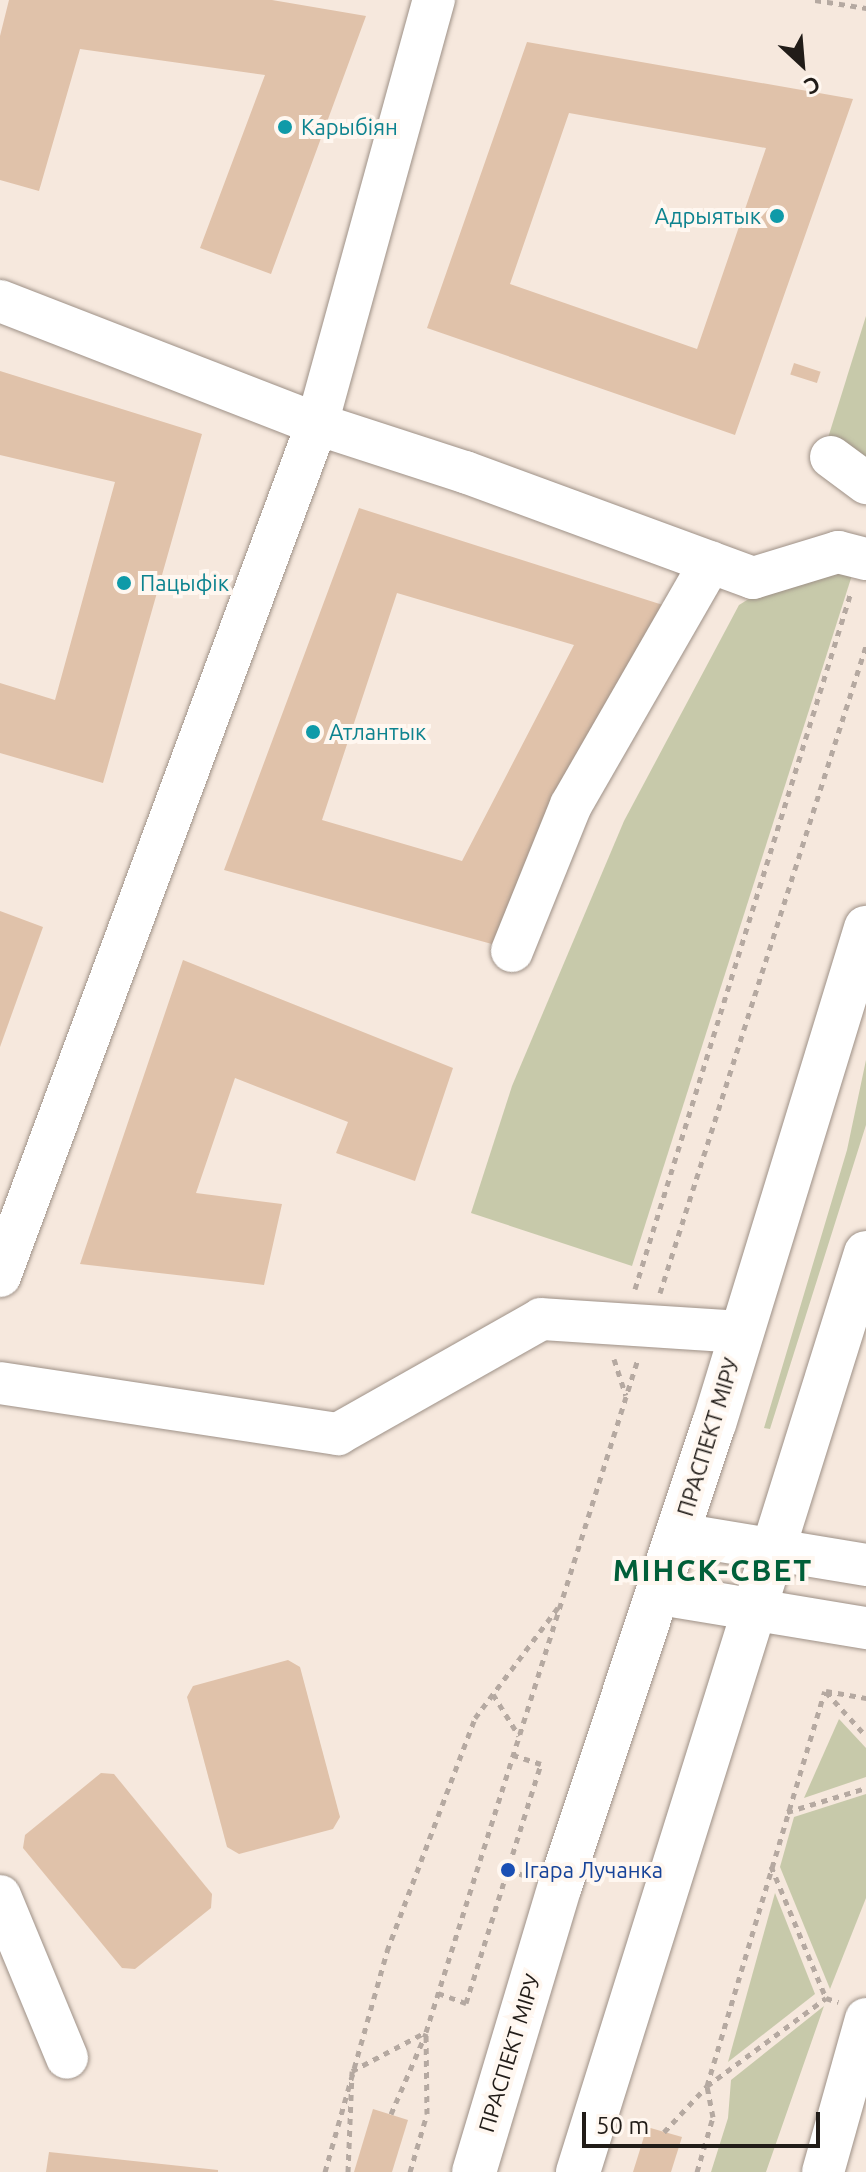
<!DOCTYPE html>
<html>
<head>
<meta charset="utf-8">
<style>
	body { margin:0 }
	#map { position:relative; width:866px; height:2172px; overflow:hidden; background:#f6e8dd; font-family:Ubuntu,sans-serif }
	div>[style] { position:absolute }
	.green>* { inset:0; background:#c7c9aa }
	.building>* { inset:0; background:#e0c2aa; transform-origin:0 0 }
	.path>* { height:5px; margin-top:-2.5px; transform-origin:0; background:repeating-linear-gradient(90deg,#b5a9a1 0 6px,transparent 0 12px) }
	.roads { filter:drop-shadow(0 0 2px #9e9187) drop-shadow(0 0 2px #9e9187) }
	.minor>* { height:42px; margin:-21px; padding:0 21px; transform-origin:21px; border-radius:21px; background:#fff }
	.major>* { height:44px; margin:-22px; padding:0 22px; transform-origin:22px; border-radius:22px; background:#fff }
	.dots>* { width:22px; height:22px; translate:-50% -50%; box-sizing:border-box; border:4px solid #fff7f0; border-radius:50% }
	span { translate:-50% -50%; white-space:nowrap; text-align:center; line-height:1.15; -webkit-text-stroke:8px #fff7f0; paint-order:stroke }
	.culture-label { font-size:22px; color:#0d838f }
	.left { translate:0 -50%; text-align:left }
	.right { translate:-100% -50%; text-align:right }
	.street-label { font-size:22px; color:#211c18 }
	.transit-label { font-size:22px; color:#164399 }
	.district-label { font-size:30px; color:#015f39; font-weight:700; letter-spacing:2px }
	.north { position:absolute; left:762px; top:24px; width:80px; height:80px; -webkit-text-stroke:6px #fff7f0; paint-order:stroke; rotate:154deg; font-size:22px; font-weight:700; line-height:32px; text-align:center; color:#211c18 }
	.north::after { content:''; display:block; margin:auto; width:28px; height:36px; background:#211c18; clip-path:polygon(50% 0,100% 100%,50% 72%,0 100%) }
	.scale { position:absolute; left:582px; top:2112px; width:238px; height:36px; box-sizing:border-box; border:4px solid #211c18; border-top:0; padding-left:10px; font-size:24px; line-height:28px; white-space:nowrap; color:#211c18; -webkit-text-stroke:6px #fff7f0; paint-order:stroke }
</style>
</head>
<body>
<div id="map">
	<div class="green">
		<i style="clip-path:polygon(866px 316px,866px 471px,827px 441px)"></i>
		<i style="clip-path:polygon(828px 569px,853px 572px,632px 1266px,471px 1213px,512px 1086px,624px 821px,739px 605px,771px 585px)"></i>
		<i style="clip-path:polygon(866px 1060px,866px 1125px,770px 1429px,764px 1428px,847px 1150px)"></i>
		<i style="clip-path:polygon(839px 1719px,866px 1748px,866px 1777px,804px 1798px)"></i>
		<i style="clip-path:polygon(866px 1794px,866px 1898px,830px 1989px,780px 1867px,794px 1817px)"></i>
		<i style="clip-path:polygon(775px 1893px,815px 1994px,728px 2062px)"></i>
		<i style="clip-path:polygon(824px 2006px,766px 2172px,711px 2172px,728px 2118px,731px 2080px)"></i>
	</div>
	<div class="building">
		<i style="clip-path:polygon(9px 0,272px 0,366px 16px,271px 274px,200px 248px,265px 75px,80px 49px,39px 191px,0 180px,0 36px)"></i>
		<i style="clip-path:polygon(evenodd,527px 42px,853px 99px,735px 435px,427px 328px,527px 42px,569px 113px,766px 148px,697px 349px,510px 284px,569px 113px)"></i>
		<i style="left:794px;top:363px;width:28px;height:12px;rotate:18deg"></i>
		<i style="clip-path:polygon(0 371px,202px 434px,103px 783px,0 753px,0 683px,55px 700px,115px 482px,0 455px)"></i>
		<i style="clip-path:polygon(evenodd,359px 508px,666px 606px,499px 946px,224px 870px,359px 508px,397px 593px,574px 645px,462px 861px,322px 820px,397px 593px)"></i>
		<i style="clip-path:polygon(0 911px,43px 927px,0 1047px)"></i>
		<i style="clip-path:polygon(183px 960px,453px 1068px,415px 1181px,336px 1153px,348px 1122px,235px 1078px,196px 1193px,282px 1204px,264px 1285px,80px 1264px)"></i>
		<i style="clip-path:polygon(288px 1660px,300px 1667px,340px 1817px,333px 1829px,239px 1854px,227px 1847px,187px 1697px,193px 1686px)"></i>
		<i style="clip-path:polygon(101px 1773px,114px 1774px,212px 1894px,211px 1908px,135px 1969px,122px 1968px,23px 1848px,25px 1835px)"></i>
		<i style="clip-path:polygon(373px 2109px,408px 2120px,392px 2172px,354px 2172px)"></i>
		<i style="clip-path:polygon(647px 2127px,682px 2137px,671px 2172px,633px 2172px)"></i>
		<i style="clip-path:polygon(49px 2152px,218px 2170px,218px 2172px,46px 2172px)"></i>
	</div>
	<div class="path">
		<i style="left:815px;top:0;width:52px;rotate:8.9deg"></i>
		<i style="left:635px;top:1289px;width:730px;rotate:-72.78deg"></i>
		<i style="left:660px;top:1293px;width:679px;rotate:-72.34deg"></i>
		<i style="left:614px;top:1359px;width:38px;rotate:72deg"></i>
		<i style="left:826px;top:1691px;width:41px;rotate:9.9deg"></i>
		<i style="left:826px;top:1692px;width:59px;rotate:47.7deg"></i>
		<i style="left:493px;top:1694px;width:49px;rotate:58.2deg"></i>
		<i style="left:787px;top:1812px;width:83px;rotate:-16.9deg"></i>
		<i style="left:771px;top:1866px;width:143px;rotate:67.4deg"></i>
		<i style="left:508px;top:1870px;width:19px;rotate:18deg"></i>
		<i style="left:438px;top:1993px;width:30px;rotate:20deg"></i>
		<i style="left:466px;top:2003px;width:250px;rotate:-72.6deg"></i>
		<i style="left:541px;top:1764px;width:29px;rotate:-162deg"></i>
		<i style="left:391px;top:2114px;width:88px;rotate:-66.6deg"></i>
		<i style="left:664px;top:2132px;width:63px;rotate:-46.9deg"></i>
		<i style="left:707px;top:2086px;width:148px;rotate:-36.5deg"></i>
		<i style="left:826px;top:1998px;width:13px;rotate:18deg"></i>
		<i style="left:325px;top:2172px;width:230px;rotate:-74.3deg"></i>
		<i style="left:387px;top:1951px;width:249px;rotate:-69.3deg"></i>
		<i style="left:475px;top:1718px;width:140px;rotate:-53.1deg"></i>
		<i style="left:348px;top:2172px;width:101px;rotate:-87.7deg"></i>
		<i style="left:352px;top:2071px;width:84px;rotate:-27.8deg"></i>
		<i style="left:426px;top:2032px;width:706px;rotate:-72.52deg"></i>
		<i style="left:410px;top:2172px;width:60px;rotate:-73.7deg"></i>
		<i style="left:427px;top:2114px;width:82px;rotate:-90.7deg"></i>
		<i style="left:697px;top:2172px;width:57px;rotate:-73.8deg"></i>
		<i style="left:713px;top:2117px;width:32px;rotate:-101deg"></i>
		<i style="left:707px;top:2086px;width:412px;rotate:-73.4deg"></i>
	</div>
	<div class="roads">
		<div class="minor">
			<i style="left:0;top:301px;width:340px;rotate:21.2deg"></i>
			<i style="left:317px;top:424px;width:156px;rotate:18deg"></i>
			<i style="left:465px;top:472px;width:307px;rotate:20.2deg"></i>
			<i style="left:753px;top:578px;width:89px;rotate:-17deg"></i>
			<i style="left:838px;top:552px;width:29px;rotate:14deg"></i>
			<i style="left:831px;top:457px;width:44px;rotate:36.6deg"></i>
			<i style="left:512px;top:951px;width:157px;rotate:-68deg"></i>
			<i style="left:571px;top:805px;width:280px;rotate:-60.1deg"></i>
			<i style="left:0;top:1276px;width:909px;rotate:-69.59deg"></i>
			<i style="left:317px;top:424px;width:440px;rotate:-74.6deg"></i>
			<i style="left:0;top:1383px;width:342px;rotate:8.6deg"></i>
			<i style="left:338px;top:1434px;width:233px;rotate:-29.5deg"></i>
			<i style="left:541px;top:1319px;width:199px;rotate:3.7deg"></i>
			<i style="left:679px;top:1534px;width:190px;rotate:9.4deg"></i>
			<i style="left:660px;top:1594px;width:209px;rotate:9.4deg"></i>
			<i style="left:0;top:1896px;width:175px;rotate:67.5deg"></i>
			<i style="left:823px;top:2172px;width:159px;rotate:-74.3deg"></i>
		</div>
		<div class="major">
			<i style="left:474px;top:2172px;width:299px;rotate:-73.3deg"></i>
			<i style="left:560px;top:1886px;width:487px;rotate:-71.6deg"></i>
			<i style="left:714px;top:1424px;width:519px;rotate:-72.96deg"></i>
			<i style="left:578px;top:2172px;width:963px;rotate:-72.6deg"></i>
		</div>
	</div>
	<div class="dots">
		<i style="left:285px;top:127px;background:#0f9aa8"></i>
		<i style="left:777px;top:216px;background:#0f9aa8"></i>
		<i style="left:124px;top:583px;background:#0f9aa8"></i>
		<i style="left:313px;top:732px;background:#0f9aa8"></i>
		<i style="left:508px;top:1870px;background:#1a4fb4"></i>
	</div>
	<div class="culture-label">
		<span class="left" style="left:301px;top:127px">Карыбіян</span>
		<span class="right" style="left:761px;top:216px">Адрыятык</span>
		<span class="left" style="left:140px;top:583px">Пацыфік</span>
		<span class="left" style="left:329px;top:732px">Атлантык</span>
	</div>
	<div class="street-label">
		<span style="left:708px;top:1437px;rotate:-73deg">ПРАСПЕКТ МІРУ</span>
		<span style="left:509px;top:2053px;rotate:-73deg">ПРАСПЕКТ МІРУ</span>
	</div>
	<div class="transit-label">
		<span class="left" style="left:524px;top:1870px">Ігара Лучанка</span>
	</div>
	<div class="district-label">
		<span style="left:713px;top:1570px">МІНСК-СВЕТ</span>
	</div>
	<div class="north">С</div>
	<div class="scale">50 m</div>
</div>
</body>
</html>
